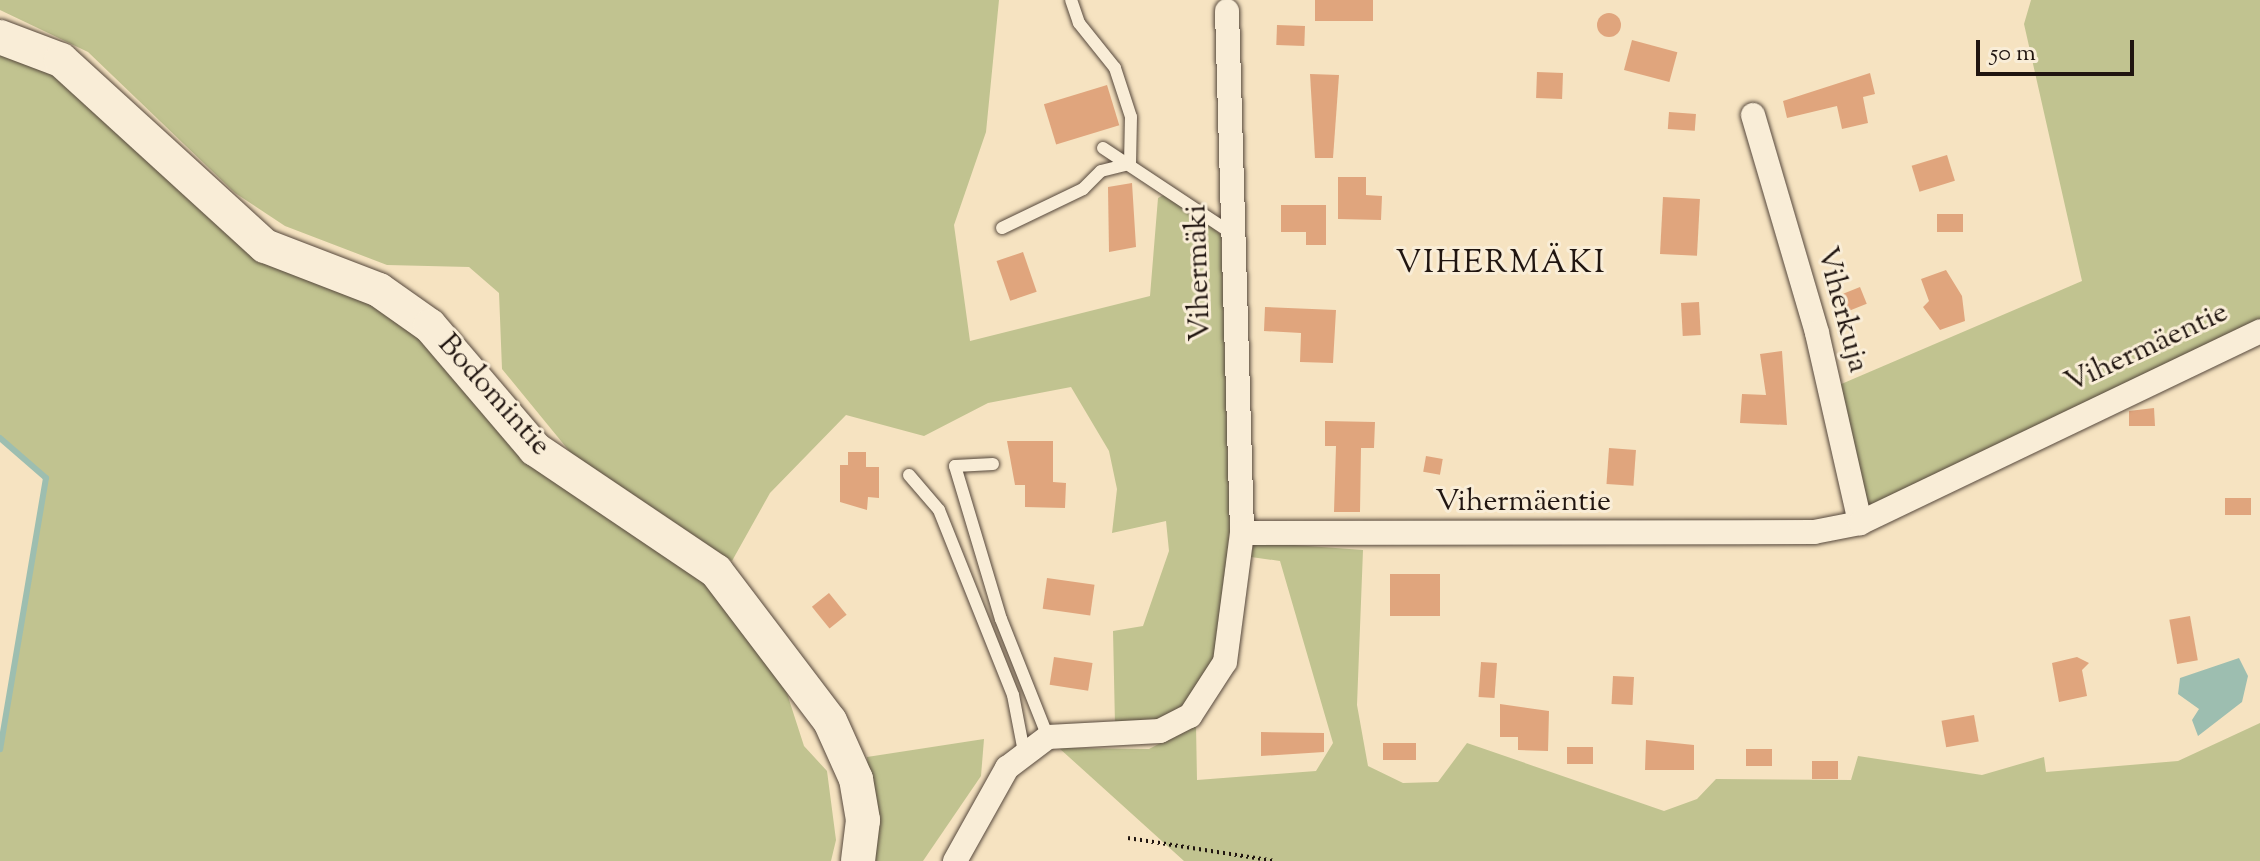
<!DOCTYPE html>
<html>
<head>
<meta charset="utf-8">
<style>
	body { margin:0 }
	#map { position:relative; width:2260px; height:861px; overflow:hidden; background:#f6e3c1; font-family:"Sorts Mill Goudy",serif }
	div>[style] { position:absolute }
	.green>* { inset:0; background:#c1c390 }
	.water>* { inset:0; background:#9dbeb0 }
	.stream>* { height:6px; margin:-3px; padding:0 3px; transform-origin:3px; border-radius:3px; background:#9dbeb0 }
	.building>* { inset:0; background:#e0a57d; transform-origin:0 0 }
	.round { border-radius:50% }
	.path>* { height:4px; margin-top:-2px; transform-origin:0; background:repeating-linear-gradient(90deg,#201510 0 2px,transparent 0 6px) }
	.roads { filter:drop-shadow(0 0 2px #56483c) drop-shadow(0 0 2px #56483c) }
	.lane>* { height:12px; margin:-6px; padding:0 6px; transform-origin:6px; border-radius:6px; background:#f9edd7 }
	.street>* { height:24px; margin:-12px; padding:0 12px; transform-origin:12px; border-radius:12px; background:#f9edd7 }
	.secondary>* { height:34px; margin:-17px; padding:0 17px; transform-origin:17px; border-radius:17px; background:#f9edd7 }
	span { translate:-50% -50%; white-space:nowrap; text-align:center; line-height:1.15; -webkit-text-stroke:6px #f9edd7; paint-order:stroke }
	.street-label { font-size:30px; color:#201510 }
	.neighbourhood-label { font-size:32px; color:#201510; letter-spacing:2px }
	.scale { position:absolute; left:1976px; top:40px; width:158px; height:36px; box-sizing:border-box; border:4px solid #201510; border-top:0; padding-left:10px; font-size:24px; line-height:28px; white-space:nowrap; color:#201510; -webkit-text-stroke:6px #f9edd7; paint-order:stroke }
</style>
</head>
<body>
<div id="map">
	<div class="green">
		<i style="clip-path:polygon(0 0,999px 0,986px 132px,954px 225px,970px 341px,1150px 296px,1158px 198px,1169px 192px,1221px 235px,1230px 531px,1217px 654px,1185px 709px,1159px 726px,1115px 725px,1113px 631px,1143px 626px,1169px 551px,1166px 521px,1112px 533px,1117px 489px,1109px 451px,1071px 387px,988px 403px,924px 436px,846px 415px,770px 493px,732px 561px,570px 452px,502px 369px,499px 293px,469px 267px,387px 265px,285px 226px,235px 193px,88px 52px,0 10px)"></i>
		<i style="clip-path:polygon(2031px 0,2260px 0,2260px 321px,1868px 512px,1839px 385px,2082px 281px,2024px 24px)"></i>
		<i style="clip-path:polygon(0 45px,49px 66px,231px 237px,385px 306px,422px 338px,510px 445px,561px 487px,664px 548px,719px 595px,783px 681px,804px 746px,827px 771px,836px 840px,831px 861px,0 861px,0 749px,46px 478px,0 441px)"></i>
		<i style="clip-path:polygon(1254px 542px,1363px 550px,1357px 705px,1368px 766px,1403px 783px,1438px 782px,1467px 743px,1664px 811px,1697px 799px,1716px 779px,1851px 780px,1858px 756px,1982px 775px,2044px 757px,2046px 772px,2178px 761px,2260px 723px,2260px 861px,1184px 861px,1059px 748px,1149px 749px,1196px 725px,1197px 780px,1316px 771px,1333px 743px,1280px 561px,1251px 557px)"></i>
		<i style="clip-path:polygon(984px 739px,981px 776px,923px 861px,876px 861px,867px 757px)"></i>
	</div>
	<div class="water">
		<i style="clip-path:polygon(2239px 658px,2248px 676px,2242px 702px,2198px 736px,2192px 720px,2199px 709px,2178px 694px,2180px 678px)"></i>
	</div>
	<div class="stream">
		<i style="left:0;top:438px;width:61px;rotate:41deg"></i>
		<i style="left:46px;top:478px;width:275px;rotate:99.6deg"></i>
	</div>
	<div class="building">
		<i style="left:1315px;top:0;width:58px;height:21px"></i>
		<i class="round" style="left:1597px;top:13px;width:24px;height:24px"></i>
		<i style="left:1277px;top:25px;width:28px;height:20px;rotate:2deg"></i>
		<i style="left:1632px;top:40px;width:47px;height:31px;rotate:15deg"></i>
		<i style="left:1537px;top:72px;width:26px;height:26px;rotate:2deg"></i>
		<i style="clip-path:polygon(1870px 73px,1875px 94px,1863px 97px,1868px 123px,1842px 129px,1837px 106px,1787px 118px,1783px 101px)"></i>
		<i style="clip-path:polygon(1310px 74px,1339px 75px,1333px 158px,1315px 158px)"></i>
		<i style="left:1107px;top:85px;width:42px;height:66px;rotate:73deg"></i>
		<i style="left:1669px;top:112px;width:27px;height:17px;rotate:4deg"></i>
		<i style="left:1947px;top:155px;width:27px;height:37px;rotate:73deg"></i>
		<i style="clip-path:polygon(1338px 177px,1366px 177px,1366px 195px,1382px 196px,1381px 220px,1338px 219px)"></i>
		<i style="clip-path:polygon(1132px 183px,1136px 247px,1109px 252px,1108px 187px)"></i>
		<i style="left:1663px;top:197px;width:37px;height:57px;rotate:3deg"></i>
		<i style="clip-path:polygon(1281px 205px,1326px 205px,1326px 245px,1306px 245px,1306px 232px,1281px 232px)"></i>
		<i style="left:1937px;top:214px;width:26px;height:18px"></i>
		<i style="left:1023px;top:252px;width:42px;height:28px;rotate:71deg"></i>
		<i style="clip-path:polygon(1946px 270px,1962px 296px,1965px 321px,1940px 330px,1923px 307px,1929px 301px,1921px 279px)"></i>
		<i style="left:1860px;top:287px;width:18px;height:29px;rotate:68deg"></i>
		<i style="left:1699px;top:302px;width:33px;height:18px;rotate:87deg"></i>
		<i style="clip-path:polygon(1265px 307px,1336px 310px,1333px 363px,1300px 362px,1301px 333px,1264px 331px)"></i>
		<i style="clip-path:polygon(1782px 351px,1787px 425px,1740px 423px,1742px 394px,1766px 395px,1760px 354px)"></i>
		<i style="clip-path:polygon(2154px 408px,2155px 426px,2129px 426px,2129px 411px)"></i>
		<i style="clip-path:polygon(1325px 421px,1375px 422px,1374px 448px,1361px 448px,1360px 512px,1334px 512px,1336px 446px,1325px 446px)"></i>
		<i style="clip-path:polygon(1007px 441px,1053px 441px,1053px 482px,1066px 483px,1065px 508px,1025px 507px,1025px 485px,1015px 485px)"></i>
		<i style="left:1609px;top:448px;width:27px;height:36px;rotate:4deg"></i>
		<i style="clip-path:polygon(848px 452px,866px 452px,866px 467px,879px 467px,879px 498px,868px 497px,867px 510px,840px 502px,840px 465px,848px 465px)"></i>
		<i style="left:1426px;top:456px;width:17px;height:16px;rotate:10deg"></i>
		<i style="left:2225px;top:498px;width:26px;height:17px"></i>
		<i style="left:1390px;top:574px;width:50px;height:42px"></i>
		<i style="left:1047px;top:578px;width:48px;height:31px;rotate:8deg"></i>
		<i style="left:829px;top:593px;width:28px;height:22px;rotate:51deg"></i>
		<i style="left:2190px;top:616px;width:45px;height:21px;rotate:80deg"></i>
		<i style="left:1054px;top:657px;width:39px;height:28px;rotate:9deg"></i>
		<i style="clip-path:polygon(2077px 657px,2089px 663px,2082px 670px,2087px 696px,2059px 702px,2052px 663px)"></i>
		<i style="left:1481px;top:662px;width:16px;height:35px;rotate:4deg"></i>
		<i style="left:1613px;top:676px;width:21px;height:28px;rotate:3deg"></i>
		<i style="clip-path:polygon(1500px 704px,1549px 711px,1548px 751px,1518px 750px,1518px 737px,1500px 737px)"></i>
		<i style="left:1974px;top:715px;width:27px;height:33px;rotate:80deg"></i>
		<i style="clip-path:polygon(1261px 732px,1324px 733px,1324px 752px,1261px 756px)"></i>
		<i style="clip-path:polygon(1646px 740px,1694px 745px,1694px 770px,1645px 770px)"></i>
		<i style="left:1383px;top:743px;width:33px;height:17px"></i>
		<i style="left:1593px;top:747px;width:17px;height:26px;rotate:90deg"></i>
		<i style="left:1746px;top:749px;width:26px;height:17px"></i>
		<i style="left:1812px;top:761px;width:26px;height:18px"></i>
	</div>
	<div class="path">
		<i style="left:1128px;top:838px;width:149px;rotate:8.9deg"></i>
	</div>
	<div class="roads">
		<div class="lane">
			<i style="left:1103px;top:148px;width:152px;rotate:33.5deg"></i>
			<i style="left:1002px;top:228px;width:90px;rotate:-25.7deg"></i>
			<i style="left:1083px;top:189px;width:25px;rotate:-45deg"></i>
			<i style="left:1101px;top:171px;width:30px;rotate:-14deg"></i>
			<i style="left:1130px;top:164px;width:47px;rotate:-88.8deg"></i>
			<i style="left:1131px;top:117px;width:52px;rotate:-108.1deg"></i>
			<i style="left:1115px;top:68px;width:58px;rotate:-128.7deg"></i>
			<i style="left:1079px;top:23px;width:24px;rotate:-109deg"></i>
			<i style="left:993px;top:464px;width:38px;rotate:177deg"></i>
			<i style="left:955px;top:466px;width:160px;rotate:73.3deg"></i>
			<i style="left:1001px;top:619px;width:127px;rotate:68.3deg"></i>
			<i style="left:909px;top:475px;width:46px;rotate:49.4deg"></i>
			<i style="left:939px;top:510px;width:199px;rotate:68.2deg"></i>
			<i style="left:1013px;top:695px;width:58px;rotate:79.1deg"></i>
		</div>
		<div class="street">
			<i style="left:1227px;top:11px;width:522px;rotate:88.35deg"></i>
			<i style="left:1753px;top:115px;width:227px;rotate:73.6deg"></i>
			<i style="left:1817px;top:333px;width:195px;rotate:77.2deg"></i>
			<i style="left:955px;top:861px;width:107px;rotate:-60.8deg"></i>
			<i style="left:1007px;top:768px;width:51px;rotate:-37.1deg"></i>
			<i style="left:1048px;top:737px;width:112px;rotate:-3.1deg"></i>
			<i style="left:1160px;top:731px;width:34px;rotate:-27deg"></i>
			<i style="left:1190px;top:716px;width:64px;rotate:-57.1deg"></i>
			<i style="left:1225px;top:662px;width:130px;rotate:-82.5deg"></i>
			<i style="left:1242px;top:533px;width:572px;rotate:-0.1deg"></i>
			<i style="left:1814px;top:532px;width:47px;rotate:-11.1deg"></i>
			<i style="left:1860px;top:523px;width:444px;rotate:-25.6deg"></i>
		</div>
		<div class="secondary">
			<i style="left:0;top:37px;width:65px;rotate:20.7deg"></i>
			<i style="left:61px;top:60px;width:276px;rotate:42.4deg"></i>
			<i style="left:265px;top:246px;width:122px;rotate:21.1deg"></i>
			<i style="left:379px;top:290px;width:62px;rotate:35.2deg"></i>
			<i style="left:430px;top:326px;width:162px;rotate:49.5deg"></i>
			<i style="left:535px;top:449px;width:218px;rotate:34deg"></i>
			<i style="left:716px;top:571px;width:188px;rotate:52.8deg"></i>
			<i style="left:830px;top:721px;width:64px;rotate:65.9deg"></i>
			<i style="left:856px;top:779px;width:42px;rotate:80.3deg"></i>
			<i style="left:863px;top:820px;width:41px;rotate:97deg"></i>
		</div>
	</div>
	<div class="street-label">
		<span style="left:1200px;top:273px;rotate:-92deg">Vihermäki</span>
		<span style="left:1841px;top:310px;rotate:75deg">Viherkuja</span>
		<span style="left:2147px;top:349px;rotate:-25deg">Vihermäentie</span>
		<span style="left:493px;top:396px;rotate:48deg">Bodomintie</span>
		<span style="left:1523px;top:503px">Vihermäentie</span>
	</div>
	<div class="neighbourhood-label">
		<span style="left:1501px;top:264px">VIHERMÄKI</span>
	</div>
	<div class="scale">50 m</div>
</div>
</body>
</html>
